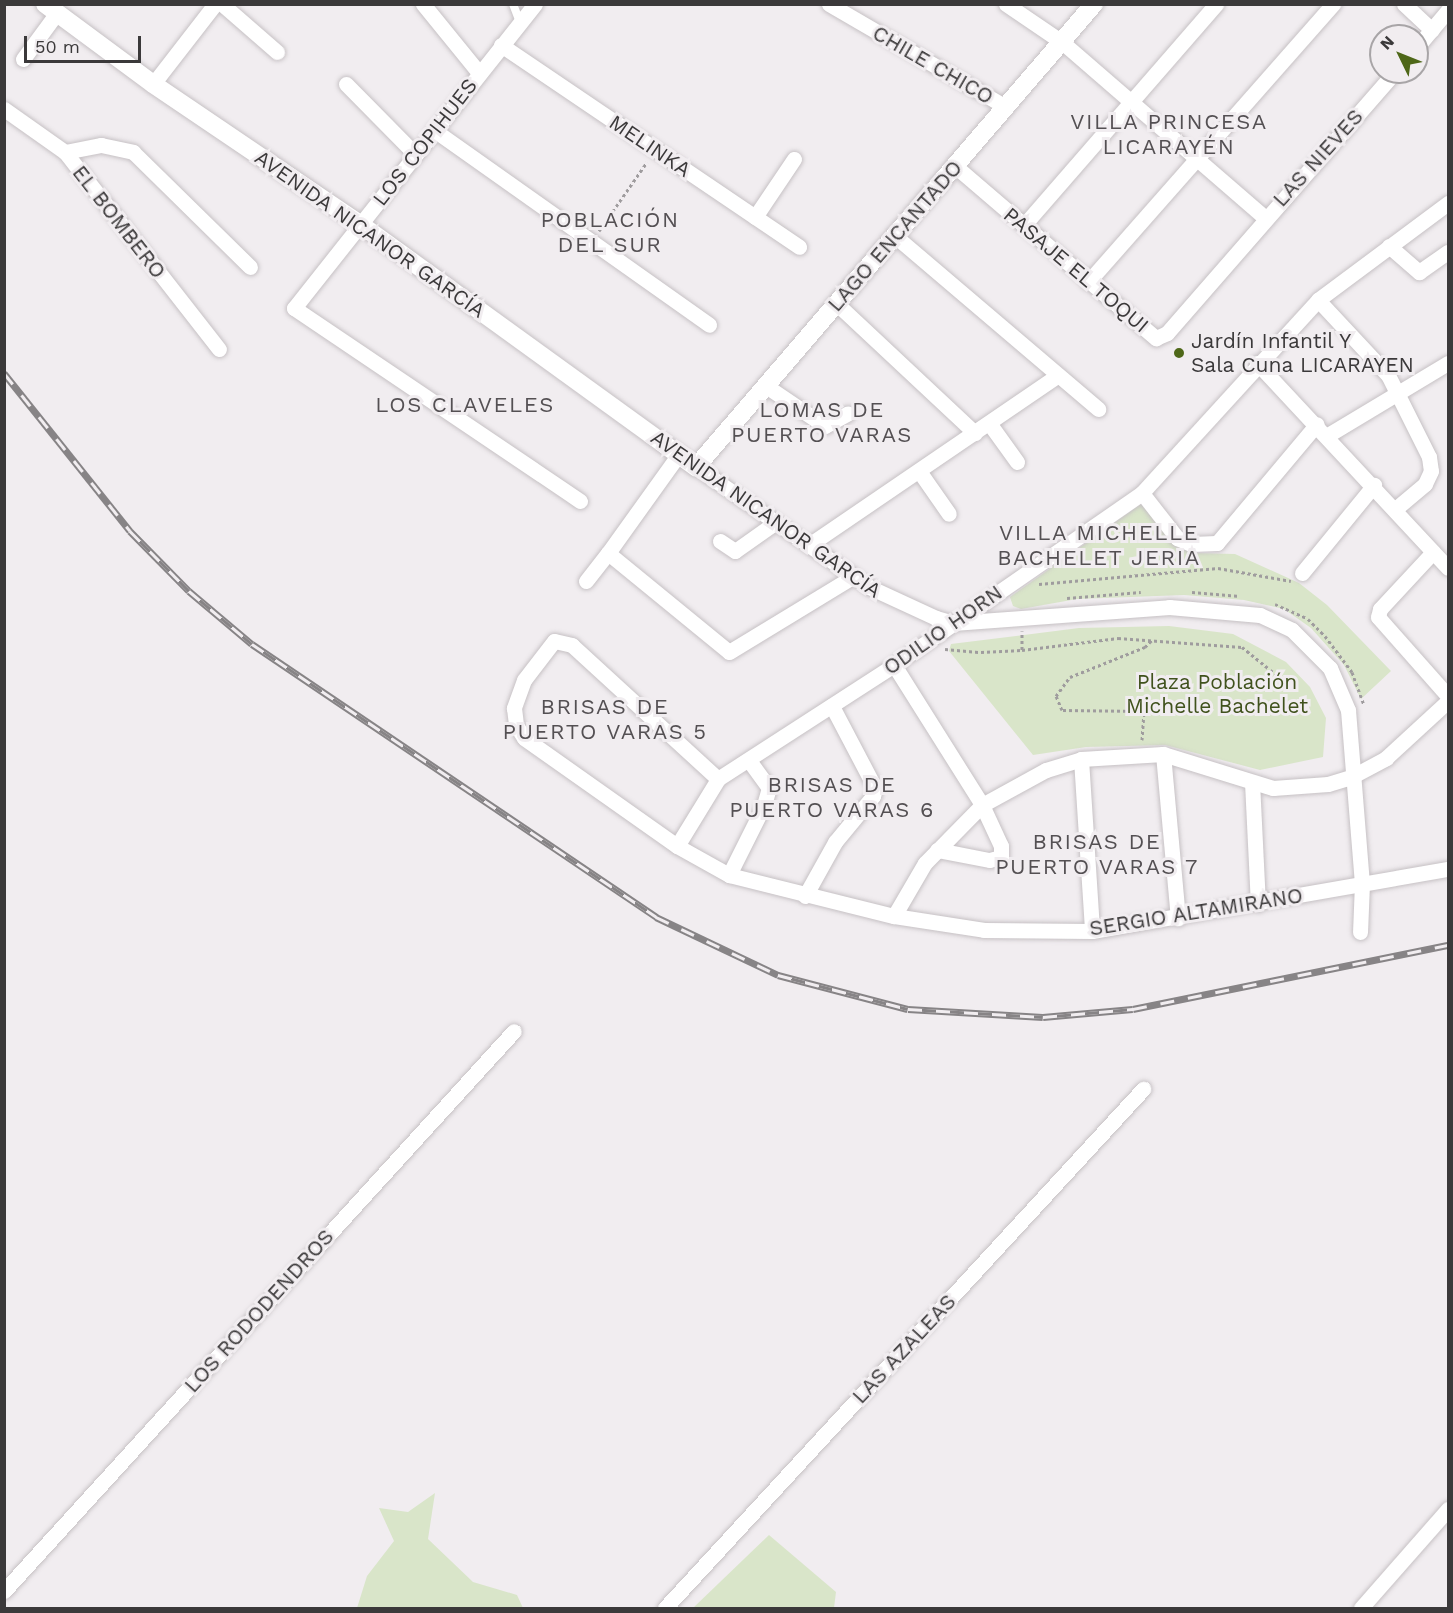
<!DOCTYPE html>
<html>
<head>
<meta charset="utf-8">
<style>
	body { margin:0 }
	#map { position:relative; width:1453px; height:1613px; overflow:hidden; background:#f1edf0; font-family:"Work Sans",sans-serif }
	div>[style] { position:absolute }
	.green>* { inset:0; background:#d9e5c9 }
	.path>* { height:3px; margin-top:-1.5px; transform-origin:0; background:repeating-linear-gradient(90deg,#9f9c9e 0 3px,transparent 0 6px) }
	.roads { filter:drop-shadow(0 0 2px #c6c1c4) drop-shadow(0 0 2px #c6c1c4) }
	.service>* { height:8px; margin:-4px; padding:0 4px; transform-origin:4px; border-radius:4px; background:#fff }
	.minor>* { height:15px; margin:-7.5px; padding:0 7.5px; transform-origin:7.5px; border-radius:7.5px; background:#fff }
	.tertiary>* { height:18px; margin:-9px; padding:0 9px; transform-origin:9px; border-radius:9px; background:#fff }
	.rail>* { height:7px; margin-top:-3.5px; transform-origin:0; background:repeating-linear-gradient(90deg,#f1edf0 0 14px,#878486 0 28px); box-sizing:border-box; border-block:2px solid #878486 }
	.dots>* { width:16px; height:16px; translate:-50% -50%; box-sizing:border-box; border:3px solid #f1edf0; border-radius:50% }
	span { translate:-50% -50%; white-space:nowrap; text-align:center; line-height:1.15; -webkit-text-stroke:6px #f1edf0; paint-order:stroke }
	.street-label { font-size:21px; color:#3b393a }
	.poi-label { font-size:21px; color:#3b393a }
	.left { translate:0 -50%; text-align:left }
	.park-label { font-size:21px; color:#40521d }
	.neighbourhood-label { font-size:22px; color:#545053; letter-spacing:1.5px }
	.frame { position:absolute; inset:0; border:6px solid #3b393a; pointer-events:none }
	.north { position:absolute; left:1369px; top:24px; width:60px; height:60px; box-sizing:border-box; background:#f1edf0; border:2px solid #a8a5a7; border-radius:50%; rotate:313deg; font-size:16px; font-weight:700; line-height:24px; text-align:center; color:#3b393a }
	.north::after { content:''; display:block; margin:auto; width:21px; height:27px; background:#4e6718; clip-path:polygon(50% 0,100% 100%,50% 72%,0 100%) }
	.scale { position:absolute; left:24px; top:36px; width:117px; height:27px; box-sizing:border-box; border:3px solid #3b393a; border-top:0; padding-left:8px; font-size:18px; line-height:21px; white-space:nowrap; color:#3b393a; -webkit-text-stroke:4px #f1edf0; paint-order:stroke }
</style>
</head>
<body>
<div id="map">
	<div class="green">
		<i style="clip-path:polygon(1141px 504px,1176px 547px,1195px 553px,1235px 554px,1299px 583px,1327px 605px,1391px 671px,1361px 699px,1344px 665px,1311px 628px,1284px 609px,1244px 600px,1184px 595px,1077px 599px,1021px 609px,1013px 606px,1010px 597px)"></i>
		<i style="clip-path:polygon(1169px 626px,1233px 634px,1286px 662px,1310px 687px,1326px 718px,1323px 757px,1260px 770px,1165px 745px,1086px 747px,1033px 755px,949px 651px,951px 644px,1079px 628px)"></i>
		<i style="clip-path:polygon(435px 1493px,428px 1539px,473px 1582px,517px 1595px,523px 1608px,357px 1608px,367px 1576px,394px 1541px,379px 1508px,408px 1512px)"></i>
		<i style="clip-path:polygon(769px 1535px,836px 1592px,834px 1608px,693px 1608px)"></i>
	</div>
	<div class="path">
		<i style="left:599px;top:231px;width:84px;rotate:-55.2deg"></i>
		<i style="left:1039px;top:584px;width:180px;rotate:-5.1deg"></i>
		<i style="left:1218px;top:568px;width:74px;rotate:10.1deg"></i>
		<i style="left:1192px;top:592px;width:48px;rotate:4.8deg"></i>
		<i style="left:1067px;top:598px;width:74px;rotate:-4.6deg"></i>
		<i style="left:1275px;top:604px;width:36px;rotate:24deg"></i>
		<i style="left:1308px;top:619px;width:24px;rotate:45deg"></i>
		<i style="left:1325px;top:636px;width:45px;rotate:53.1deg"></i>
		<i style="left:1352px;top:672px;width:35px;rotate:70deg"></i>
		<i style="left:945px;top:649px;width:36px;rotate:5deg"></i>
		<i style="left:981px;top:652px;width:41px;rotate:-2.8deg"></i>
		<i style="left:1022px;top:650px;width:97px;rotate:-7.1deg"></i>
		<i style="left:1118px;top:638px;width:124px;rotate:4.2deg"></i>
		<i style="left:1242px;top:647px;width:54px;rotate:39deg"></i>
		<i style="left:1022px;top:650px;width:19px;rotate:-90deg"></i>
		<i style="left:1142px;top:740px;width:29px;rotate:-86deg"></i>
		<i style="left:1144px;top:711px;width:82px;rotate:-179.3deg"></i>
		<i style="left:1062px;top:710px;width:15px;rotate:-113deg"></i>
		<i style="left:1056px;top:696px;width:24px;rotate:-54deg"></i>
		<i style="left:1070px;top:677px;width:81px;rotate:-21.8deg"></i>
		<i style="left:1145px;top:647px;width:10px;rotate:-45deg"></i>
	</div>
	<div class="roads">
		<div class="service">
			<i style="left:513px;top:4px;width:19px;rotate:69deg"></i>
		</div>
		<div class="minor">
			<i style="left:222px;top:4px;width:73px;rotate:41.1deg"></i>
			<i style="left:423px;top:4px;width:89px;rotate:50.9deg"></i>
			<i style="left:535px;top:4px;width:388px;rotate:128.4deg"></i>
			<i style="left:294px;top:308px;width:345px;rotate:34deg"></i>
			<i style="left:829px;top:4px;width:205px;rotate:30.2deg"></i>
			<i style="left:1006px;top:4px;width:68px;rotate:34.2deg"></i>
			<i style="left:1062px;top:42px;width:269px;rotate:40.9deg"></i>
			<i style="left:1404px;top:4px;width:38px;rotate:43deg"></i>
			<i style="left:501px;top:45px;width:360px;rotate:34.1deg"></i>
			<i style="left:1417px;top:47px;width:48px;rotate:-50deg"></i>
			<i style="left:23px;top:59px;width:56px;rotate:-53.7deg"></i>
			<i style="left:153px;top:84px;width:101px;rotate:-52.2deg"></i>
			<i style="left:346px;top:84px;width:98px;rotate:45.4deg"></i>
			<i style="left:4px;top:109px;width:75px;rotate:35.2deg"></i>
			<i style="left:65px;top:152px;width:250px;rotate:52deg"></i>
			<i style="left:434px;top:130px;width:337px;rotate:35.3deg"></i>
			<i style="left:65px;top:152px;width:37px;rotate:-11deg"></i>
			<i style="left:101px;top:145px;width:33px;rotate:12deg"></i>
			<i style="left:133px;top:152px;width:164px;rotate:44.5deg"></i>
			<i style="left:955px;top:166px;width:265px;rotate:40.6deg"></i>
			<i style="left:1156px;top:338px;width:12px;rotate:-24deg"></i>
			<i style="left:1167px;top:333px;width:347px;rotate:-48.9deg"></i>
			<i style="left:1448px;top:203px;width:162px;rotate:143.3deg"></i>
			<i style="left:1318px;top:300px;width:261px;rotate:132.4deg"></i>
			<i style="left:1142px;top:493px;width:302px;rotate:145.3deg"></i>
			<i style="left:894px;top:665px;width:210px;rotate:147.1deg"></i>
			<i style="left:718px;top:779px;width:198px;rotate:-137.5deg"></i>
			<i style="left:572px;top:645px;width:18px;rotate:-167deg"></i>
			<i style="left:554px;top:641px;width:49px;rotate:127.6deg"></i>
			<i style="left:524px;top:680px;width:30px;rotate:110deg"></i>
			<i style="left:514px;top:708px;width:17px;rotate:83deg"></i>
			<i style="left:516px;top:725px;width:15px;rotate:58deg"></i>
			<i style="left:524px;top:738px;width:187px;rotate:35.2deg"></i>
			<i style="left:677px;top:846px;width:60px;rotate:29.1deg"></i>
			<i style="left:729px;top:875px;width:170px;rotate:14deg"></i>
			<i style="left:894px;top:916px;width:91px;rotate:8.8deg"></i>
			<i style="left:984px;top:930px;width:108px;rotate:0.5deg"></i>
			<i style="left:1092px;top:931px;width:361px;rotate:-9.9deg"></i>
			<i style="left:755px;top:217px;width:70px;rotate:-56.1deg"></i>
			<i style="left:1024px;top:225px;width:293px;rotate:-49deg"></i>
			<i style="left:895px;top:236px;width:267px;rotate:40.4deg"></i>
			<i style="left:1389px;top:246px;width:40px;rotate:41deg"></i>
			<i style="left:1419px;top:272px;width:35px;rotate:-35deg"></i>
			<i style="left:1088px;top:282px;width:371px;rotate:-48.6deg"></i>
			<i style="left:1318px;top:300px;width:103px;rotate:47deg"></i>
			<i style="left:1388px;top:375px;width:92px;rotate:63.4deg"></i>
			<i style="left:1429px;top:457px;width:14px;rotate:82deg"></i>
			<i style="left:1431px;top:471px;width:14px;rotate:115deg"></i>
			<i style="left:1425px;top:484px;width:38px;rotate:140deg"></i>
			<i style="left:837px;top:304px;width:189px;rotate:43.1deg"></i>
			<i style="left:1257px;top:363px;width:280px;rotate:47deg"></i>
			<i style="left:766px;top:386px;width:71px;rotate:34.1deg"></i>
			<i style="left:825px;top:426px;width:26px;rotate:-29deg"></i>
			<i style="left:989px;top:423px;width:48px;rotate:54.3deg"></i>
			<i style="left:1328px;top:435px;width:140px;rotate:-31deg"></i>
			<i style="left:679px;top:454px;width:122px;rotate:125.6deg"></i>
			<i style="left:608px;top:553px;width:156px;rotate:39.3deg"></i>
			<i style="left:729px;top:652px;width:146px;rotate:-31.3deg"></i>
			<i style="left:696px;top:467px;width:211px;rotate:34.7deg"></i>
			<i style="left:869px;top:587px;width:74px;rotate:24.8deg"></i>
			<i style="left:936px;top:618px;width:18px;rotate:16deg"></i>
			<i style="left:953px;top:623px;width:217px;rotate:-4.2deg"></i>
			<i style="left:1169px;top:607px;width:91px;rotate:5deg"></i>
			<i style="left:1260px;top:615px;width:35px;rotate:25deg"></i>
			<i style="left:1292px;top:630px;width:54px;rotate:45deg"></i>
			<i style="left:1330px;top:668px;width:46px;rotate:66.8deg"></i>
			<i style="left:1348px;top:710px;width:174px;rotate:85.4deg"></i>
			<i style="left:1362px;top:883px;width:49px;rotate:92.3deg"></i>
			<i style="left:919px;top:471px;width:52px;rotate:55.1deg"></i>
			<i style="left:1142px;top:493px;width:57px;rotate:52.1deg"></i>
			<i style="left:1177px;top:538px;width:15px;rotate:23deg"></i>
			<i style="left:1191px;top:544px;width:26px;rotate:-2deg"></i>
			<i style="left:1217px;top:543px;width:155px;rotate:-50deg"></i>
			<i style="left:720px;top:541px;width:18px;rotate:34deg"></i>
			<i style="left:735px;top:551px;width:50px;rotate:-35.3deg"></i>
			<i style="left:809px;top:545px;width:300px;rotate:-34.3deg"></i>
			<i style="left:1433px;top:552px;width:78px;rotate:132.9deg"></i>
			<i style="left:1380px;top:609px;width:8px;rotate:104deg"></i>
			<i style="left:1378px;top:617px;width:106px;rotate:48.5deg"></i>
			<i style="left:1302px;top:573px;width:114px;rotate:-50.7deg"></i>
			<i style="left:586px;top:581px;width:36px;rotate:-52deg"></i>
			<i style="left:894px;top:665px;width:165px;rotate:57.8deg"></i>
			<i style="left:982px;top:805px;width:45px;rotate:65.1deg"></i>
			<i style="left:1001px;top:846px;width:11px;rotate:90deg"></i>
			<i style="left:1001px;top:857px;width:12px;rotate:166deg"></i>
			<i style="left:989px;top:860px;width:53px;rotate:-169.1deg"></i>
			<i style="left:1163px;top:754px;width:165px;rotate:84.8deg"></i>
			<i style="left:1081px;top:759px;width:172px;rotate:86.3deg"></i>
			<i style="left:1252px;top:782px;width:122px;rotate:87.2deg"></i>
			<i style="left:677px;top:846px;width:79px;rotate:-58.5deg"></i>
			<i style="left:729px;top:875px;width:78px;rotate:-63.4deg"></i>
			<i style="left:764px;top:805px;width:18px;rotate:-74deg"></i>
			<i style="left:769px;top:788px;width:34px;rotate:-126deg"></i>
			<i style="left:805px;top:896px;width:62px;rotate:-60.9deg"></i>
			<i style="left:835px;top:842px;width:60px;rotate:-50.4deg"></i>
			<i style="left:873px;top:796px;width:8px;rotate:-76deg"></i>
			<i style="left:875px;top:788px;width:93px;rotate:-117.7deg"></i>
			<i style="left:894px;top:916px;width:61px;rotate:-59.7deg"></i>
			<i style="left:925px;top:863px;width:81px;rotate:-45.5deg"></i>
			<i style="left:982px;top:805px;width:73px;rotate:-28.7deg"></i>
			<i style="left:1046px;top:770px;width:37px;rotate:-17deg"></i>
			<i style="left:1081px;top:759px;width:82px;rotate:-3.5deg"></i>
			<i style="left:1163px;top:754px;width:115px;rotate:17.2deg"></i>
			<i style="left:1273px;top:788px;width:55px;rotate:-4.2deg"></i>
			<i style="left:1328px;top:784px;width:24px;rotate:-17deg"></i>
			<i style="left:1351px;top:777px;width:40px;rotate:-28deg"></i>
			<i style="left:1386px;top:758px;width:84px;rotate:-42.6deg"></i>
			<i style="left:4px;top:1591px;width:757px;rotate:-47.68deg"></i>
			<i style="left:665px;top:1608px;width:706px;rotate:-47.35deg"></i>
			<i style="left:1361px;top:1608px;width:132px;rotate:-48.7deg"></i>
		</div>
		<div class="tertiary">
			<i style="left:45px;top:4px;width:134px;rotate:36.5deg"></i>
			<i style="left:153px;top:84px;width:250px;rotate:34.1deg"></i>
			<i style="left:360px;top:224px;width:415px;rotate:35.9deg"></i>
			<i style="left:696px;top:467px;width:611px;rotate:-49.32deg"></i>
		</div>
	</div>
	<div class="rail">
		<i style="left:4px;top:373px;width:202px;rotate:51.4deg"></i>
		<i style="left:130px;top:531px;width:84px;rotate:45.5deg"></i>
		<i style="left:189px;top:591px;width:82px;rotate:40.1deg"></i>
		<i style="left:252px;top:644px;width:488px;rotate:34deg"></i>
		<i style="left:656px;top:917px;width:135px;rotate:25.4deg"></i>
		<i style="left:778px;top:975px;width:134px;rotate:14.7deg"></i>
		<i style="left:908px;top:1009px;width:135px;rotate:3.4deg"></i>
		<i style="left:1043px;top:1017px;width:90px;rotate:-5.1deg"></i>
		<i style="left:1133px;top:1009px;width:321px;rotate:-11.5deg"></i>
	</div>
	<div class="dots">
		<i style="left:1179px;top:353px;background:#4e6718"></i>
	</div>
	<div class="street-label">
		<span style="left:933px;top:65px;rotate:30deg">CHILE CHICO</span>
		<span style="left:425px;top:142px;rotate:-52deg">LOS COPIHUES</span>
		<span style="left:650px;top:146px;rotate:34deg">MELINKA</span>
		<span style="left:1318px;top:158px;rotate:-48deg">LAS NIEVES</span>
		<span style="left:119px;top:222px;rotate:52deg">EL BOMBERO</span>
		<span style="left:370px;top:234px;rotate:35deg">AVENIDA NICANOR GARCÍA</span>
		<span style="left:895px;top:236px;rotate:-49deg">LAGO ENCANTADO</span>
		<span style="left:1076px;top:270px;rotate:40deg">PASAJE EL TOQUI</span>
		<span style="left:766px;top:514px;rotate:35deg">AVENIDA NICANOR GARCÍA</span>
		<span style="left:943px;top:630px;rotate:-35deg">ODILIO HORN</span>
		<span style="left:1196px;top:912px;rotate:-9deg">SERGIO ALTAMIRANO</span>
		<span style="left:259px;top:1311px;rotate:-48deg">LOS RODODENDROS</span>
		<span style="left:904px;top:1349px;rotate:-47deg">LAS AZALEAS</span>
	</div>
	<div class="poi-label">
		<span class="left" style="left:1191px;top:353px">Jardín Infantil Y<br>Sala Cuna LICARAYEN</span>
	</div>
	<div class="park-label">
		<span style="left:1217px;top:694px">Plaza Población<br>Michelle Bachelet</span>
	</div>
	<div class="neighbourhood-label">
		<span style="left:1169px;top:134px">VILLA PRINCESA<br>LICARAYÉN</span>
		<span style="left:610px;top:232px">POBLACIÓN<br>DEL SUR</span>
		<span style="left:465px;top:405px">LOS CLAVELES</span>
		<span style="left:822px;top:422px">LOMAS DE<br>PUERTO VARAS</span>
		<span style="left:1099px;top:545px">VILLA MICHELLE<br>BACHELET JERIA</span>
		<span style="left:605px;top:719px">BRISAS DE<br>PUERTO VARAS 5</span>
		<span style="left:832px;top:797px">BRISAS DE<br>PUERTO VARAS 6</span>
		<span style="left:1097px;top:854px">BRISAS DE<br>PUERTO VARAS 7</span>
	</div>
	<div class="frame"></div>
	<div class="north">N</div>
	<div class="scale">50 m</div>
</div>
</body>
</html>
